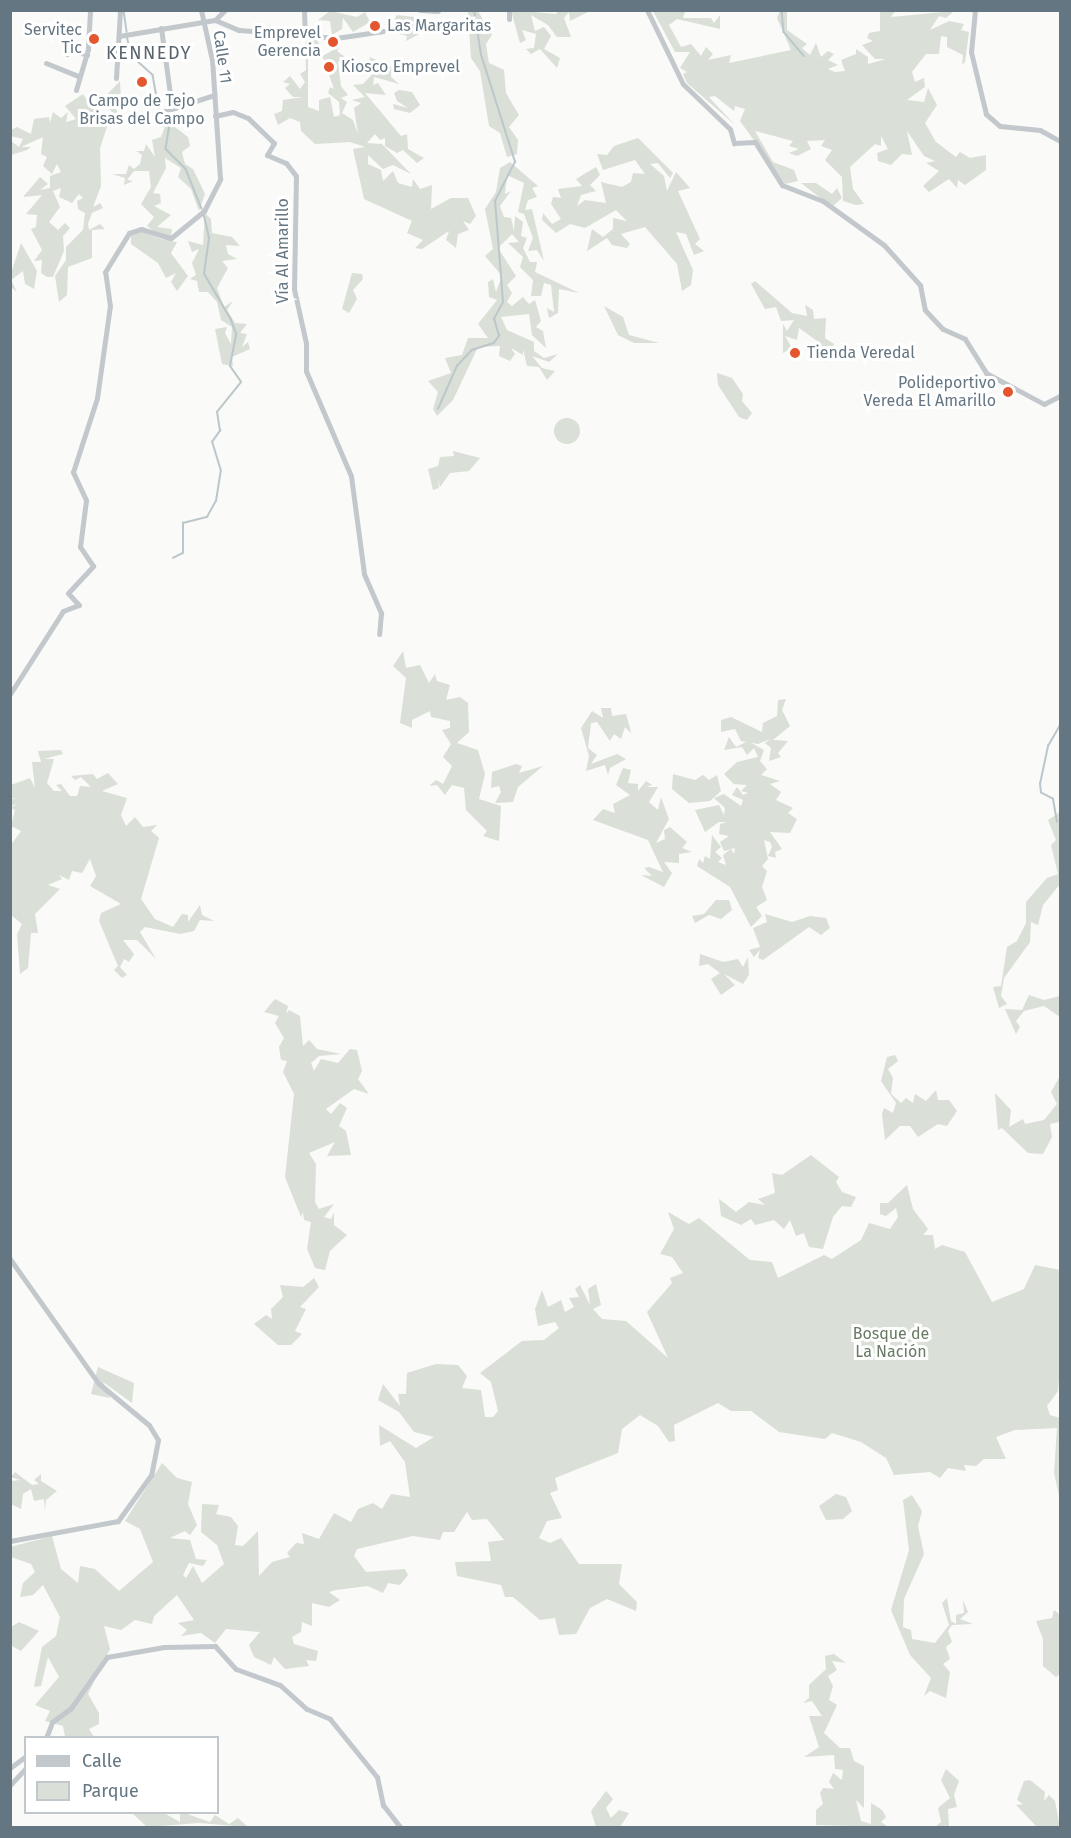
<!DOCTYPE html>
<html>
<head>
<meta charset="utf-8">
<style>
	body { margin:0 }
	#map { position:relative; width:1071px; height:1838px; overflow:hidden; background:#fafaf8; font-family:"Fira Sans",sans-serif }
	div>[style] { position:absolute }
	.green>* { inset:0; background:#dadfd7 }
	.round { border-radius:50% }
	.stream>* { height:1.5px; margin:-0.75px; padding:0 0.75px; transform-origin:0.75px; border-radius:0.75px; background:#bbc7cb }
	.minor>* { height:5px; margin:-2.5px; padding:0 2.5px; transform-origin:2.5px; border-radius:2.5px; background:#c3c8cc }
	.dots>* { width:16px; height:16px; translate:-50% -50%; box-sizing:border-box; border:3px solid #fff; border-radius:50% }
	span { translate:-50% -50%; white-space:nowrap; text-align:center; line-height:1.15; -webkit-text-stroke:6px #fff; paint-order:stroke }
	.poi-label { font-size:16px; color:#657683 }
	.left { translate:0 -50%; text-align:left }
	.right { translate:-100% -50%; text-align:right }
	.street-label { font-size:16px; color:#657683 }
	.park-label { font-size:16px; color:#687a64 }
	.neighbourhood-label { font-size:18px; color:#57646e; letter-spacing:1.5px }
	.frame { position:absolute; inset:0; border:12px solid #657683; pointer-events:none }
	.legend { position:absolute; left:24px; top:1736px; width:195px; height:78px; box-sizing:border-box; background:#fff; border:2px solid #c1c8cd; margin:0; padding:8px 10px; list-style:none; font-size:18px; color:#657683 }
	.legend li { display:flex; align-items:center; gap:12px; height:30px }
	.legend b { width:30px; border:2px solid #c1c8cd }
</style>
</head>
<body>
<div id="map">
	<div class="green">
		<i style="clip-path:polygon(511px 10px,556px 14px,558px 11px,590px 11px,570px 21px,569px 12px,564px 18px,571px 37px,557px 37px,548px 25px,531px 15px,535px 31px,544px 27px,551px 36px,544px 49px,560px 58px,557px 68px,540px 49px,531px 54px,526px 49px,534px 48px,536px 34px,522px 30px,526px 40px,520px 43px)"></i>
		<i style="clip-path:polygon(330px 11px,357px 17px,365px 12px,370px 22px,353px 32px,343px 18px,342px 29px,332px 35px,330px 21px,318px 20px)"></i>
		<i style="clip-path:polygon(468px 11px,478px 11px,492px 35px,486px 44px,489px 63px,504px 70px,506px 93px,519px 115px,509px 127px,518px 140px,517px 154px,507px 157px,500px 133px,489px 126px,480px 71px,471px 58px)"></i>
		<i style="clip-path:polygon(653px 11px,685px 11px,683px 18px,711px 18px,714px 23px,720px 15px,720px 29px,677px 19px,669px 25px,681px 47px,691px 44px,701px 56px,706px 47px,713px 54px,708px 60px,731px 55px,729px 63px,791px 50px,777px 18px,780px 11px,787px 11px,787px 30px,807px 44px,802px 48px,810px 55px,816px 43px,821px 57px,828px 51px,834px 54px,828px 60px,838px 65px,828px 69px,835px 72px,845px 71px,841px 60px,856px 54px,856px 49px,868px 57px,868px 64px,886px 59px,875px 59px,862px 45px,873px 41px,867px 38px,869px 33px,880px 31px,880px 11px,895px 11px,891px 17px,954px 11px,946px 18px,939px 16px,930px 30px,949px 21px,964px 24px,961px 30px,969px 32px,965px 62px,962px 65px,963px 55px,947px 47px,947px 37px,941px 36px,939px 54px,926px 54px,912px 72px,915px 82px,924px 78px,925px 87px,907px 100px,924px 102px,928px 88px,937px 105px,925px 123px,936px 142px,956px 157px,960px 152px,970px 158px,986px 155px,986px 170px,965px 185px,958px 180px,957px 188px,949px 179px,929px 192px,923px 186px,939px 171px,926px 163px,935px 161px,924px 156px,907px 131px,912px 155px,902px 154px,891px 165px,878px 161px,877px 153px,888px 149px,881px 136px,881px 146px,875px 144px,850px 167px,853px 189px,864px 204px,856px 205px,843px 201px,842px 177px,825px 160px,832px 150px,821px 146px,825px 140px,807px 141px,811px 149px,797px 156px,789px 153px,799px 149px,789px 146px,793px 141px,755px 131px,773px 162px,794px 170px,798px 181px,785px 184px,740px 121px,745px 109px,735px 106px,734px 111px,715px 96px,709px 97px,735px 125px,687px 83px,683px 74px,687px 72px,680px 68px,690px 52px,675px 52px)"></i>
		<i style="clip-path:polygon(397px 15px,423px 18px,425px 31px,406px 41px,407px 36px,388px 31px)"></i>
		<i style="clip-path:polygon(305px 36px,311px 38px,309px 43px,316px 38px,319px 44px,316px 56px,308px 56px,308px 107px,319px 111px,319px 100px,330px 97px,334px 117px,340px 115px,339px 102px,328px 93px,330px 87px,334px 89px,326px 66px,332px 66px,321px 57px,340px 46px,337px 51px,345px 57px,338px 62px,341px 86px,348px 95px,341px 98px,347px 102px,342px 113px,353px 120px,358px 134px,354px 108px,361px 103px,352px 100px,365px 97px,353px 85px,363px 84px,377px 69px,390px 74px,378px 63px,368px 69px,370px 57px,392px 67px,391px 77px,399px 84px,374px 77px,373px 85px,378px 83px,386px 95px,365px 93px,401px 136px,407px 134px,408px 149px,424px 158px,417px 163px,403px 150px,397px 153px,385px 146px,385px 138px,380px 140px,375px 134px,367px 143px,382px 144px,411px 174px,393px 165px,383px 169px,368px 155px,368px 164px,381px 170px,383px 181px,393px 171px,398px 183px,412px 187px,413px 179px,420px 189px,432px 185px,431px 209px,451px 198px,468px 198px,476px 216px,470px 224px,463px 221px,469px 230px,458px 234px,456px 248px,446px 240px,449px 231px,422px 249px,415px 248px,423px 240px,407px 233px,412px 221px,364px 199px,353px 149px,365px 147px,350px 142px,315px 144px,301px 131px,300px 122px,290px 118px,278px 125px,274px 114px,282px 111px,283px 100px,303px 97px,293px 97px,285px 88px,290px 84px,283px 82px,290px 76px,300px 89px,305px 82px,300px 74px,306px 70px)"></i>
		<i style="clip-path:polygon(120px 81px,121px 99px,114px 99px,119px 120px,108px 124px,100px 148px,101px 186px,93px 207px,100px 203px,103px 208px,92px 213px,88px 224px,89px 230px,100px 224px,105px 229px,92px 230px,92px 258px,68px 267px,67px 295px,59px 302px,55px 276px,66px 260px,66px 247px,83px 230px,85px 213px,78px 209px,77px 201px,83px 198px,79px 194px,72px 203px,59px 197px,61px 188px,53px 191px,60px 207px,49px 222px,58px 230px,65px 223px,70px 228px,63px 236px,64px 251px,53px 277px,47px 277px,41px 273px,42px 260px,34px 261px,42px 250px,31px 229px,36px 227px,37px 215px,26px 214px,42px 195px,23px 197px,40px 177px,48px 184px,40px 190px,50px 188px,50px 176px,61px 172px,57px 164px,52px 174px,43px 166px,47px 157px,41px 154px,43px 137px,21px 147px,31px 147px,27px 150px,11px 155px,12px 142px,19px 147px,23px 139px,11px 136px,11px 130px,17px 127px,31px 134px,34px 119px,49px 117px,50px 123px,53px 112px,61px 118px,68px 112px,66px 122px,76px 119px,65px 106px,83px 94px,90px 104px,101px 103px,97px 119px,82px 124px,105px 126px,112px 112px,102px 100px)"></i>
		<i style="clip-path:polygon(399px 90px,412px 92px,420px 105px,410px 113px,394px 109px,393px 104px,408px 108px,397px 101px,394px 93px)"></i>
		<i style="clip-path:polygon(167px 121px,188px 137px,190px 146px,182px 152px,185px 164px,193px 169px,205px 194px,199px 211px,191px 189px,178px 177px,181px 168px,165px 158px,166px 168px,153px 193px,160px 194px,161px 203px,154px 206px,171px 215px,157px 227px,172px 229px,170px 241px,177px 242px,171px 253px,188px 276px,177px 291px,171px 282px,176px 273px,166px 278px,158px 263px,131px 244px,131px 235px,139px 231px,165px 240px,147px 226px,154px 217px,141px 204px,151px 187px,149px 171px,134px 171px,127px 180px,133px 181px,124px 185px,125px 178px,112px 174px,126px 174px,129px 165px,134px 169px,140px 164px,142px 155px,136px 151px,144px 151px,146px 144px,155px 157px,152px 140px,161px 137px)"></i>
		<i style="clip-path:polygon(638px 138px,673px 173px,670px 178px,658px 163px,650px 164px,664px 176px,667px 191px,676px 172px,690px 188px,678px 191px,700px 239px,695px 244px,704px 251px,694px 255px,686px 234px,676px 232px,693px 270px,691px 285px,682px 291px,677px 264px,645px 227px,621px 234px,630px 244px,627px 248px,612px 245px,607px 238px,587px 251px,592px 229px,603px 237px,613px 229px,613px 218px,627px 221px,616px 210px,585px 228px,570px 224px,556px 233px,542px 220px,543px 213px,552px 224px,561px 219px,551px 204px,553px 197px,561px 198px,558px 189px,582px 186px,576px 179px,596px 167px,600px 175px,590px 185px,596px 191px,581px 195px,577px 206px,585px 200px,606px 203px,601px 182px,622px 187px,631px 182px,633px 173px,645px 174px,635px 160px,603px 170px,597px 154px,607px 155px,614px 146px)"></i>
		<i style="clip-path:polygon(510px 162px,538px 186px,532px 188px,537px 197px,528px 200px,525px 210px,532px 209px,544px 261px,537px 250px,528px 251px,533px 238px,524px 214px,518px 212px,524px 183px,507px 175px,505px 194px,511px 191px,500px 206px,504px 217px,511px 218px,514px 231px,515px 216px,523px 222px,521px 236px,527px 238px,523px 248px,530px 262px,537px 262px,535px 272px,579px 293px,559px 289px,558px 313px,549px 318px,547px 308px,554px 312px,551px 285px,544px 283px,541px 296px,531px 296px,533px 280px,520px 267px,523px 257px,508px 243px,519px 242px,512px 234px,498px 248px,516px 276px,507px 285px,512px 293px,507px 302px,512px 306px,523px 297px,529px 304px,535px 300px,541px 321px,536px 327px,543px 331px,546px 348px,532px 335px,529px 314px,501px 317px,507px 330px,534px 342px,534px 351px,544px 358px,558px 354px,549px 362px,532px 356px,542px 368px,555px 371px,547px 380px,539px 367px,527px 366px,523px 349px,523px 355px,511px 348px,515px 354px,510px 361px,499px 356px,500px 346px,478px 347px,453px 400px,437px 416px,433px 409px,438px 392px,428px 381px,451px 373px,445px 358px,462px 355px,468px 338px,488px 338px,478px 324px,497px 300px,489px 297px,488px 282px,493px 279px,496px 292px,502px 276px,485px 256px,493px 249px,485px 209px,496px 192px,500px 168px)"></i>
		<i style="clip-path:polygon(801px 183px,816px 183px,832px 194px,837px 188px,842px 198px,832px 207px)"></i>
		<i style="clip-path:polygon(205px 213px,211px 219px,212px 233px,232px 237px,240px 246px,226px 245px,228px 254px,237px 259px,222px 261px,228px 268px,217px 288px,224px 307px,233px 301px,227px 310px,235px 323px,247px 324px,240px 333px,247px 334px,242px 347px,248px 342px,250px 349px,232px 357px,233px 366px,222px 364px,215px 329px,227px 327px,225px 333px,231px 344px,232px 327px,221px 320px,217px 302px,208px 292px,199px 292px,197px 281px,190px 279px,196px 275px,192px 263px,199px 249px,192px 252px,188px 241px,203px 245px)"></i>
		<i style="clip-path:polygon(21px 243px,37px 271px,34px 289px,25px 284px,23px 271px,11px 280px,17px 292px,11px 287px,11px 273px)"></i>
		<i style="clip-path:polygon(352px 273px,362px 274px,363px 279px,353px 290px,357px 299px,349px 313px,342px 309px)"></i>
		<i style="clip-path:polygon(755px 281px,792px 313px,807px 316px,805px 305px,813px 310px,814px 319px,826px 318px,825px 338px,834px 344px,826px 362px,820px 343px,799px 328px,797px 340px,785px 336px,792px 348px,783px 353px,783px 324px,787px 331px,794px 320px,781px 321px,776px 307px,765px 309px,751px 284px)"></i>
		<i style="clip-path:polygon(604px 306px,623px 317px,629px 335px,659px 343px,634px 343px,618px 335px)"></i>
		<i style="clip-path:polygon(717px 373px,732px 378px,743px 394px,742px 401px,752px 413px,747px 420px,739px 417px,718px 385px)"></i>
		<i class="round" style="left:554px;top:418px;width:26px;height:26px"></i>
		<i style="clip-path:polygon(453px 451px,480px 458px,469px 471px,450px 473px,440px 487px,438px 479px,439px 488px,433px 490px,428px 469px,438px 466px,440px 457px,454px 456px)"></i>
		<i style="clip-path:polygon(403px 651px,406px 668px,420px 665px,429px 683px,435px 674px,437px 681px,450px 685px,446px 700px,460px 697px,468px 703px,469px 732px,457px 743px,478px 750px,485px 774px,479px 799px,501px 806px,499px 841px,483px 836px,487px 831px,466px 810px,464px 788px,452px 785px,445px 795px,437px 785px,429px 786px,436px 780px,443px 784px,452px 766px,443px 757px,451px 744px,442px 730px,450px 728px,450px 721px,431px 717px,430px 711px,412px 720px,412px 728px,400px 723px,406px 678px,393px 666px)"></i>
		<i style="clip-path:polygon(786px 699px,782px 710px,790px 726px,773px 740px,788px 741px,778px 753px,781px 757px,769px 761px,771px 748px,765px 743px,770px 739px,758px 744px,741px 741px,735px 729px,721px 732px,721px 720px,731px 717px,762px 732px,763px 723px,777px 716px,778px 700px)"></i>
		<i style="clip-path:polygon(601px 708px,611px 708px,612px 716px,626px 714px,630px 728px,631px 733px,625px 727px,621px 739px,614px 734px,610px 741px,597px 722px,591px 723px,588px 748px,597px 755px,591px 764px,617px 754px,626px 759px,610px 768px,608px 775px,605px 765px,586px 771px,589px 756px,581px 728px,592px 711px,603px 718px)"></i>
		<i style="clip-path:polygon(729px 737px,736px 747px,748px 741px,764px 750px,760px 761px,767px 769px,761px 775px,780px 781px,770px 784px,781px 792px,776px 800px,793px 808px,788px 813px,797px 819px,790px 833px,770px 832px,782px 849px,775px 852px,776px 858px,768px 856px,772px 847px,770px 842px,764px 840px,768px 859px,762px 866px,767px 871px,762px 887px,767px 900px,756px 907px,762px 916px,751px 927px,730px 887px,697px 866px,699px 859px,703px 863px,705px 856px,710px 859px,712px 835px,721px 847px,715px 852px,722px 858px,718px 862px,726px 865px,723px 855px,731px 849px,734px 854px,735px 848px,724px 851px,720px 842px,729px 836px,719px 834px,720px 824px,727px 822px,719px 822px,705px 832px,695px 810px,719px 805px,724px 815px,725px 808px,714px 798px,724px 794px,741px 806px,743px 800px,732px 795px,737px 787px,743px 795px,748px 793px,741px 791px,747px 785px,734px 784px,724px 774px,737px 762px,758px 757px,754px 748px,747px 755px,742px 747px,724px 750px)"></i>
		<i style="clip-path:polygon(61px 750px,63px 754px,44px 759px,54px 759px,47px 783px,54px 791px,62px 791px,56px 785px,61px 784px,70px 796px,77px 796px,80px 786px,91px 787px,81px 777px,75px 780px,71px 776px,93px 774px,97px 779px,108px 773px,118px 784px,102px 791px,127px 798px,121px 815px,126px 826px,135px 817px,143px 827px,157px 825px,151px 831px,159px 838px,141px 899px,155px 919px,173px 927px,182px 914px,188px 915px,188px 922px,200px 905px,202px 915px,214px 921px,200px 920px,194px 931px,180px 934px,145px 927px,140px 932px,156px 959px,137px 940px,123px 940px,134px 954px,129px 962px,124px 959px,120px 967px,127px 975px,122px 978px,114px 970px,118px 966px,99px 921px,101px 913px,121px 904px,90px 886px,96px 876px,90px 859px,82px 873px,72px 871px,69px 880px,59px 875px,62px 879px,48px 885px,60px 889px,35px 914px,38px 933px,31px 933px,28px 968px,20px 974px,17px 934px,22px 924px,11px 915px,10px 846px,21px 831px,11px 826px,15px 810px,11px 808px,17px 804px,11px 806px,11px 799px,17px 799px,11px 798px,11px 785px,30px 778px,35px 788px,32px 762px,41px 762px,38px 751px)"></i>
		<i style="clip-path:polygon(516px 764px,522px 766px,519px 773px,543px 766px,518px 787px,513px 802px,495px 803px,501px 792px,499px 786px,491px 788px,492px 772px)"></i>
		<i style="clip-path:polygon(623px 768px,631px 770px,628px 783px,638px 784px,638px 791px,646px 781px,652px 785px,646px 787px,658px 787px,649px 802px,658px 810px,661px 797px,669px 819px,656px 843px,665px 839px,664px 830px,670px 827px,687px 842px,682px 848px,692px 852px,679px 854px,679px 863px,664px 862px,672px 873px,664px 887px,641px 875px,652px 876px,644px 868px,649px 867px,663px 872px,648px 840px,593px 820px,603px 809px,615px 813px,613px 804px,630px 795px,616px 785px)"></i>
		<i style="clip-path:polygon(673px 774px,695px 780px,703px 775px,709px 780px,717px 775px,721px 791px,710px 801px,689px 803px,672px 789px)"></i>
		<i style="clip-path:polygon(1060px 812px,1060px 884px,1043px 905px,1038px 925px,1031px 922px,1030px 942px,1004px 978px,1001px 996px,1007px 1004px,999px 1008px,993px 987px,1001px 986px,1007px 947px,1017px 941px,1026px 923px,1026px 902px,1047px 878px,1058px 874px,1051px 845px,1056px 840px,1048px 820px)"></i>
		<i style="clip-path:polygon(716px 900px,729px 900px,732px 910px,721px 919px,709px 915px,695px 923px,692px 916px,704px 914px)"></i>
		<i style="clip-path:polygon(765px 914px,792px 922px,810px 916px,826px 918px,830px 928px,821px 935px,809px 927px,763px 960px,758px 958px,760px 950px,754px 957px,749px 950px,760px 947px,753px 928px,767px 922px)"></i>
		<i style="clip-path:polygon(700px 954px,723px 962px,738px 959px,743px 967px,748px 957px,749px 975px,743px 984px,724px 974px,735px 985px,721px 995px,711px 979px,720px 973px,708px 964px,699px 966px)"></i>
		<i style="clip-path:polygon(1029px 995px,1044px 1000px,1060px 996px,1060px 1017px,1044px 1006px,1024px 1011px,1016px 1021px,1020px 1027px,1016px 1034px,1005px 1009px,1022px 1010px)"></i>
		<i style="clip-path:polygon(275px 999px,288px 1006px,286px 1014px,289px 1010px,300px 1016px,303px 1046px,309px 1040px,317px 1049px,341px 1054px,319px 1056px,311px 1063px,314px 1071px,321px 1059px,338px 1063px,350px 1049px,357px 1050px,362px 1071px,358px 1079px,369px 1094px,354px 1089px,326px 1109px,331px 1114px,340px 1103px,347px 1108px,339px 1126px,346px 1131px,351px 1155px,327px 1156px,335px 1142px,309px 1153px,316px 1164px,315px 1202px,319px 1209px,334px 1204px,324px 1217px,331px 1219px,334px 1212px,334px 1225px,347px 1235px,330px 1251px,325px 1270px,315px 1268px,307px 1249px,311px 1222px,304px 1220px,303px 1212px,301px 1217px,285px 1177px,294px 1094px,283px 1072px,287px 1061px,281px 1060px,279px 1047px,284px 1038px,275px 1023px,279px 1016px,264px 1012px)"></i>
		<i style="clip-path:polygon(895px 1055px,898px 1061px,888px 1069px,893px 1078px,891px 1094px,901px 1103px,906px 1098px,913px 1103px,915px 1094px,926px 1101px,936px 1090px,938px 1100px,949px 1100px,957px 1111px,947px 1126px,938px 1124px,918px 1137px,910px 1126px,900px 1126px,885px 1140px,882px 1114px,884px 1108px,893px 1113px,896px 1103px,881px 1081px,887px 1057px)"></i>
		<i style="clip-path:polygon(1060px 1076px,1059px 1122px,1050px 1124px,1052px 1137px,1043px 1154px,1028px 1153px,1002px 1128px,998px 1130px,995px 1093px,1011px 1110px,1009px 1127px,1023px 1119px,1025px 1124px,1044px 1120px,1057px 1104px,1051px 1092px)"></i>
		<i style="clip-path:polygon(811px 1155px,839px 1177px,836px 1182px,842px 1192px,856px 1197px,851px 1207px,842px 1206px,833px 1217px,823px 1249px,809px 1247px,804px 1233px,796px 1236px,790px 1220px,784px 1229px,774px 1220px,755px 1225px,751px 1219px,741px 1225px,721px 1216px,719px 1199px,736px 1212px,749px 1202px,765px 1205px,758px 1199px,775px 1193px,772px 1173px,782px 1175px)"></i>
		<i style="clip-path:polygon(907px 1185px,913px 1209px,928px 1229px,923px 1235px,933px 1235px,935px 1249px,942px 1245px,965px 1252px,992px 1302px,1024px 1289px,1035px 1265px,1060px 1270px,1060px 1367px,1058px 1391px,1047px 1406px,1050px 1415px,1060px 1418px,1060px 1500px,1054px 1473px,1057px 1428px,1015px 1430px,996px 1437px,1006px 1459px,984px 1459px,976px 1466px,964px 1465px,966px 1471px,948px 1468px,940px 1478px,930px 1472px,894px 1475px,886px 1458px,861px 1442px,832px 1433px,825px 1439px,779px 1432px,751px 1411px,731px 1411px,718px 1403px,674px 1425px,675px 1441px,669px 1442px,658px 1426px,640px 1415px,622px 1429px,618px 1453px,555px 1478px,558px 1490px,550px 1493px,562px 1518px,547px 1521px,539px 1538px,550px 1543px,561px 1538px,579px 1564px,622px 1564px,619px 1584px,637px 1602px,636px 1611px,607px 1599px,590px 1608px,576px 1634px,559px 1635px,555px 1618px,540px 1620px,513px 1597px,505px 1597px,501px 1585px,457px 1576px,455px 1562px,491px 1561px,488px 1542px,504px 1540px,487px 1519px,472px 1520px,467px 1512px,454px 1532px,443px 1532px,440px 1540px,413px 1536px,357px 1549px,354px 1556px,366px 1572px,405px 1569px,408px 1575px,400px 1585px,388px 1583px,383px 1593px,368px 1586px,336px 1590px,329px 1592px,340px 1600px,329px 1607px,312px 1603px,312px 1626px,302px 1622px,301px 1632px,292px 1637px,294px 1644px,318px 1651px,316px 1661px,306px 1660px,309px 1666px,285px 1669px,274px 1657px,271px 1665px,254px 1657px,249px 1645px,260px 1632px,226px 1629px,215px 1643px,201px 1633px,181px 1636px,187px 1630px,178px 1623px,194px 1620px,177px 1595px,154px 1616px,152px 1624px,135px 1620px,121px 1630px,104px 1626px,110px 1649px,88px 1694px,99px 1713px,99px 1724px,89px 1729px,94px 1737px,65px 1737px,63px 1726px,45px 1721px,50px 1711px,35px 1705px,59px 1677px,48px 1657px,41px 1686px,34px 1687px,42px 1647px,56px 1636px,60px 1617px,43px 1585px,33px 1595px,20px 1597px,23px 1583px,35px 1572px,31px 1564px,11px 1557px,10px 1547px,52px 1536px,61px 1569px,78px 1583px,80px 1566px,95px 1569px,119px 1591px,153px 1562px,140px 1529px,125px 1521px,162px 1463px,177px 1478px,192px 1482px,188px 1504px,197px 1525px,190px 1535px,185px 1531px,170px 1538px,190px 1540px,196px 1559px,207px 1560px,203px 1566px,189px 1563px,183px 1575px,186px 1578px,193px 1566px,202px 1583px,224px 1564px,217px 1545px,201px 1532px,202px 1504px,219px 1505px,216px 1514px,231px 1517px,238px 1526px,235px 1545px,243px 1546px,258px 1531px,259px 1576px,272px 1562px,290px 1557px,287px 1553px,296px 1543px,304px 1544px,302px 1533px,319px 1539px,334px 1513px,351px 1522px,358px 1509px,373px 1503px,382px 1509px,391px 1494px,410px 1497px,405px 1462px,390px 1441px,380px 1446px,379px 1425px,416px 1448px,434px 1437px,414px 1432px,399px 1412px,378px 1400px,383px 1384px,400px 1406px,398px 1394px,406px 1394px,407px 1373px,436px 1364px,458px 1365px,467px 1376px,462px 1388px,481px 1390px,485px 1417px,493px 1417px,498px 1411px,491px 1382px,480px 1373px,522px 1341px,544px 1340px,559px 1328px,555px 1322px,538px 1326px,535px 1309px,542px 1290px,548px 1307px,561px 1300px,565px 1312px,574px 1307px,569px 1298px,579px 1297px,575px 1289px,580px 1285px,590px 1305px,588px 1289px,596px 1284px,601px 1305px,593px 1309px,602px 1319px,626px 1321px,668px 1358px,647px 1312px,672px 1283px,670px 1278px,683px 1273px,672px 1257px,660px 1254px,674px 1229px,668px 1212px,689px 1224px,699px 1218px,750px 1260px,772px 1262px,778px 1278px,824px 1255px,832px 1259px,861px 1240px,869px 1223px,890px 1229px,898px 1217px,896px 1208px,886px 1216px,880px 1214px,880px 1203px,888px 1203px)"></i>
		<i style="clip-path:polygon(314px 1278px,319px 1287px,300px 1307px,306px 1309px,295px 1331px,302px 1334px,291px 1345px,278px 1345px,254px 1324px,266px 1315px,272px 1319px,271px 1309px,283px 1297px,280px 1285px,303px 1287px)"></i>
		<i style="clip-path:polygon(98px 1367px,134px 1383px,132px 1403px,103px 1382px,110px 1398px,91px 1394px)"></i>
		<i style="clip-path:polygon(15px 1472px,32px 1485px,39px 1484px,34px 1480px,41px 1474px,41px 1481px,57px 1491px,46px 1500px,45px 1511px,44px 1499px,34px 1501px,31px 1489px,23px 1494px,21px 1509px,11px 1504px,11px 1481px,20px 1480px,11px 1477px)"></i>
		<i style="clip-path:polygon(836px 1494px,846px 1497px,852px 1511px,843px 1519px,826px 1520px,819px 1506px)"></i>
		<i style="clip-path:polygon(912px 1495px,922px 1511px,918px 1526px,924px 1554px,904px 1599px,903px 1627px,911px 1630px,912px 1639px,935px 1643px,949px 1625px,942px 1603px,947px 1598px,951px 1621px,956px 1624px,956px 1615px,964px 1613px,963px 1600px,968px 1612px,960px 1619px,973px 1624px,952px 1625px,948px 1631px,952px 1642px,946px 1647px,950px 1659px,943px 1664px,950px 1672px,946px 1698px,930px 1691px,924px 1696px,931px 1678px,910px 1655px,891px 1610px,909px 1550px,903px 1500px)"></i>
		<i style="clip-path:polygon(1054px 1610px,1060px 1615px,1060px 1674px,1056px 1677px,1043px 1666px,1043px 1639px,1036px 1621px,1052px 1618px)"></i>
		<i style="clip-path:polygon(19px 1622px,39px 1631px,21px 1651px,10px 1645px,11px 1627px)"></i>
		<i style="clip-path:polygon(834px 1654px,846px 1663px,832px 1661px,837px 1670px,828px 1676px,833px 1686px,829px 1700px,837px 1705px,824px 1733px,840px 1748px,850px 1748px,854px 1761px,864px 1766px,864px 1808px,856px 1800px,861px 1821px,871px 1824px,871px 1803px,882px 1810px,886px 1817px,881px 1822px,888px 1827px,816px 1825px,816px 1810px,823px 1804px,820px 1793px,823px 1788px,834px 1789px,829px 1782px,833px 1773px,842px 1780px,843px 1770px,835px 1769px,834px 1755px,804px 1757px,819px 1747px,809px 1716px,822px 1716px,812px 1701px,803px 1703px,809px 1698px,809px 1685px,826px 1669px,825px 1656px)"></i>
		<i style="clip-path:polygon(946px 1769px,959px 1781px,954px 1795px,957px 1807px,948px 1809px,949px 1827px,935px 1827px,941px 1822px,938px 1808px,950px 1798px,941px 1780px)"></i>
		<i style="clip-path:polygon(1030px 1780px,1045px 1792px,1044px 1801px,1049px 1795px,1055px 1801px,1060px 1827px,1037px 1827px,1016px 1805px,1023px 1804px,1017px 1800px,1024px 1781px)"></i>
		<i style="clip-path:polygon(606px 1791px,613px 1799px,606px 1808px,611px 1818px,619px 1810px,629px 1813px,620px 1827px,596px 1827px,591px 1811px)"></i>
		<i style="clip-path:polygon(132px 1813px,164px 1813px,180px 1822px,180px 1814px,187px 1814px,210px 1822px,215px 1815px,229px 1824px,238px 1818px,248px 1827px,199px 1823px,147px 1827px)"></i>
	</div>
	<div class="stream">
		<i style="left:124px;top:10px;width:22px;rotate:82deg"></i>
		<i style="left:782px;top:10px;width:22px;rotate:85deg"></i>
		<i style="left:784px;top:32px;width:31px;rotate:50deg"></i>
		<i style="left:127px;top:36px;width:21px;rotate:76deg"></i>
		<i style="left:132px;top:56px;width:28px;rotate:42deg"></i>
		<i style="left:153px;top:75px;width:36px;rotate:80deg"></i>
		<i style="left:159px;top:110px;width:18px;rotate:52deg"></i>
		<i style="left:170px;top:124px;width:25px;rotate:99deg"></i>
		<i style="left:166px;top:149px;width:28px;rotate:45deg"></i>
		<i style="left:186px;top:169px;width:43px;rotate:68.2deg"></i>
		<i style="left:438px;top:409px;width:47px;rotate:-66.2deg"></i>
		<i style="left:457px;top:366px;width:22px;rotate:-47deg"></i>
		<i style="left:472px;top:350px;width:23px;rotate:-18deg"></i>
		<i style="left:494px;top:343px;width:9px;rotate:-54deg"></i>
		<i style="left:499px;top:336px;width:18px;rotate:-106deg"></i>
		<i style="left:494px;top:319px;width:19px;rotate:-62deg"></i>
		<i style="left:503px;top:302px;width:101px;rotate:-94.5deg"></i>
		<i style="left:495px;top:201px;width:44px;rotate:-62.9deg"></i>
		<i style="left:515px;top:162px;width:112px;rotate:-107.6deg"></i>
		<i style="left:481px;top:55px;width:46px;rotate:-98.8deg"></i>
		<i style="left:173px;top:558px;width:11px;rotate:-27deg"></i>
		<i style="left:183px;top:553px;width:30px;rotate:-90deg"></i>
		<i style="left:183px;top:523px;width:25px;rotate:-14deg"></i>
		<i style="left:207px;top:517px;width:18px;rotate:-61deg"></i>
		<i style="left:216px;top:501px;width:30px;rotate:-81deg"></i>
		<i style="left:221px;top:471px;width:30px;rotate:-107deg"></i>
		<i style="left:212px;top:442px;width:14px;rotate:-54deg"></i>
		<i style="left:220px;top:431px;width:19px;rotate:-99deg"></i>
		<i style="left:217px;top:412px;width:38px;rotate:-51deg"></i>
		<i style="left:241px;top:382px;width:19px;rotate:-125deg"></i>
		<i style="left:230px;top:366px;width:33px;rotate:-79deg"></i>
		<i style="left:236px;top:334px;width:15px;rotate:-110deg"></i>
		<i style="left:231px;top:320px;width:53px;rotate:-120.4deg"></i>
		<i style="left:204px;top:274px;width:36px;rotate:-82deg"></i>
		<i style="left:209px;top:238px;width:26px;rotate:-103deg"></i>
		<i style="left:1057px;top:822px;width:23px;rotate:-100deg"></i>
		<i style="left:1053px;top:799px;width:13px;rotate:-153deg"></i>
		<i style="left:1041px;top:793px;width:9px;rotate:-96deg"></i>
		<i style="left:1040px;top:784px;width:39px;rotate:-78deg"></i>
		<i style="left:1048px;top:746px;width:24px;rotate:-60deg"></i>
	</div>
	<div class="minor">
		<i style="left:304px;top:10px;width:23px;rotate:88deg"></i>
		<i style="left:420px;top:10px;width:18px;rotate:3deg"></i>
		<i style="left:509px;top:10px;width:9px;rotate:90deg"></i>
		<i style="left:647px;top:10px;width:82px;rotate:64.1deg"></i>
		<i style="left:683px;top:84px;width:65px;rotate:43.8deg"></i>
		<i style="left:730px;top:129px;width:15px;rotate:74deg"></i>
		<i style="left:734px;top:143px;width:21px;rotate:-3deg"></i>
		<i style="left:755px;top:142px;width:51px;rotate:57.9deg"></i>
		<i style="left:782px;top:185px;width:44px;rotate:21.3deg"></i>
		<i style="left:823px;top:201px;width:75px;rotate:35.8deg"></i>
		<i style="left:884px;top:245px;width:54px;rotate:48deg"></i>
		<i style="left:920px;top:285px;width:25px;rotate:79deg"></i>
		<i style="left:925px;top:310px;width:26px;rotate:47deg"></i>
		<i style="left:943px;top:329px;width:24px;rotate:24deg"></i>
		<i style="left:965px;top:339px;width:40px;rotate:58deg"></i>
		<i style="left:986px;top:373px;width:66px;rotate:28.1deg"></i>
		<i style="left:1044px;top:404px;width:18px;rotate:-27deg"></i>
		<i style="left:975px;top:10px;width:42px;rotate:95.4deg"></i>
		<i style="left:971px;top:52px;width:64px;rotate:76.4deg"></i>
		<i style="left:986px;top:114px;width:18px;rotate:41deg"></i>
		<i style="left:1000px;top:126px;width:40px;rotate:5.7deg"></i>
		<i style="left:1040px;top:130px;width:23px;rotate:29deg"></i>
		<i style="left:215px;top:20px;width:14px;rotate:-45deg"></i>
		<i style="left:161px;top:28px;width:81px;rotate:82.2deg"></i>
		<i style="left:119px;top:36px;width:97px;rotate:-9.5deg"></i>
		<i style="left:215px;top:20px;width:26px;rotate:23deg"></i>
		<i style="left:239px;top:30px;width:97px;rotate:4.7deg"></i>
		<i style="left:336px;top:38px;width:48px;rotate:-8.5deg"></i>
		<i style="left:67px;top:54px;width:6px;rotate:-39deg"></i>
		<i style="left:72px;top:50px;width:16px;rotate:18deg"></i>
		<i style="left:46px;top:63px;width:35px;rotate:22deg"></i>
		<i style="left:116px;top:78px;width:68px;rotate:-86.6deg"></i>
		<i style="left:76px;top:90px;width:43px;rotate:-73.7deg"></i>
		<i style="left:88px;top:49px;width:39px;rotate:-87deg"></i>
		<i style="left:165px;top:111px;width:52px;rotate:-18.1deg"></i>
		<i style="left:215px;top:116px;width:18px;rotate:-13deg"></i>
		<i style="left:233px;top:112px;width:16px;rotate:22deg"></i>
		<i style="left:248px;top:118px;width:36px;rotate:44deg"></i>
		<i style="left:274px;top:143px;width:14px;rotate:120deg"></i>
		<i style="left:267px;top:155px;width:21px;rotate:23deg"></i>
		<i style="left:286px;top:163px;width:16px;rotate:52deg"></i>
		<i style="left:296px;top:176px;width:113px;rotate:91deg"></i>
		<i style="left:294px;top:289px;width:55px;rotate:77.5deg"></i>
		<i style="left:306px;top:343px;width:28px;rotate:90deg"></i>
		<i style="left:306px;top:371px;width:114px;rotate:66.8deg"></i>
		<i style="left:351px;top:476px;width:99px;rotate:82.4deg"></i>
		<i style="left:364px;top:574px;width:43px;rotate:66.4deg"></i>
		<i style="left:381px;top:613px;width:21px;rotate:95deg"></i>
		<i style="left:10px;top:694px;width:98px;rotate:-57.4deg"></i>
		<i style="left:63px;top:611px;width:17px;rotate:-21deg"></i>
		<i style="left:79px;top:605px;width:16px;rotate:-133deg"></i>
		<i style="left:68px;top:593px;width:37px;rotate:-47deg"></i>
		<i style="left:93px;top:566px;width:23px;rotate:-124deg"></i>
		<i style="left:80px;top:547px;width:47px;rotate:-82.7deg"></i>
		<i style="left:86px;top:500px;width:31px;rotate:-115deg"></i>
		<i style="left:73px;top:472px;width:78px;rotate:-72deg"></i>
		<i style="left:97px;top:398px;width:93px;rotate:-82deg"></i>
		<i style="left:110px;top:306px;width:34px;rotate:-98deg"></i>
		<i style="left:105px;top:272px;width:46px;rotate:-58.4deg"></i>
		<i style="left:129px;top:233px;width:13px;rotate:-18deg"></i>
		<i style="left:141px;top:229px;width:31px;rotate:17deg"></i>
		<i style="left:171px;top:238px;width:43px;rotate:-39.3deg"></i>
		<i style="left:204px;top:211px;width:36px;rotate:-63deg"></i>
		<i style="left:220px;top:179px;width:119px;rotate:-93.8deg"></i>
		<i style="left:212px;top:60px;width:51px;rotate:-102.4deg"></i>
		<i style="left:10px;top:1259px;width:152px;rotate:54.6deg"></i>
		<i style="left:98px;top:1383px;width:66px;rotate:39.5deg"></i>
		<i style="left:149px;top:1425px;width:17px;rotate:59deg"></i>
		<i style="left:158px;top:1440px;width:36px;rotate:101deg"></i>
		<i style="left:151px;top:1475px;width:57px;rotate:125.7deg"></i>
		<i style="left:118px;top:1521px;width:110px;rotate:169.5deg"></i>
		<i style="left:46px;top:1738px;width:17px;rotate:-69deg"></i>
		<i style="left:52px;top:1722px;width:24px;rotate:-36deg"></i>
		<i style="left:71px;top:1708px;width:62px;rotate:-54.8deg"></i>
		<i style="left:107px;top:1657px;width:58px;rotate:-10deg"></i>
		<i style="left:164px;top:1647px;width:51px;rotate:-1.1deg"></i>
		<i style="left:215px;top:1646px;width:31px;rotate:48deg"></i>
		<i style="left:236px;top:1669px;width:47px;rotate:20deg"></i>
		<i style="left:280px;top:1685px;width:36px;rotate:42deg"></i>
		<i style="left:307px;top:1709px;width:25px;rotate:23deg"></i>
		<i style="left:330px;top:1719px;width:75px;rotate:51deg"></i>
		<i style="left:377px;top:1777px;width:29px;rotate:78deg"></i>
		<i style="left:383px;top:1805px;width:29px;rotate:52deg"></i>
		<i style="left:10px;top:1768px;width:20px;rotate:-37deg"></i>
		<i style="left:10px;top:1785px;width:23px;rotate:-47deg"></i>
	</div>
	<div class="dots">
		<i style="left:375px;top:26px;background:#e4572e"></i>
		<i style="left:94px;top:39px;background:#e4572e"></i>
		<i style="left:333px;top:42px;background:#e4572e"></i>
		<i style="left:329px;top:67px;background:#e4572e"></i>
		<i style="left:142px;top:82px;background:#e4572e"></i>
		<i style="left:795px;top:353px;background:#e4572e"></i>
		<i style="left:1008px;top:392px;background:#e4572e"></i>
	</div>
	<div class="poi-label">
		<span class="left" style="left:387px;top:26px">Las Margaritas</span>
		<span class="right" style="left:82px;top:39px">Servitec<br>Tic</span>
		<span class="right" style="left:321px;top:42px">Emprevel<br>Gerencia</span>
		<span class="left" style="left:341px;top:67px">Kiosco Emprevel</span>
		<span style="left:142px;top:110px">Campo de Tejo<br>Brisas del Campo</span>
		<span class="left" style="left:807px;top:353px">Tienda Veredal</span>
		<span class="right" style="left:996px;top:392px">Polideportivo<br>Vereda El Amarillo</span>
	</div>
	<div class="street-label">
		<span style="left:222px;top:57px;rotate:82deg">Calle 11</span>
		<span style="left:283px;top:251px;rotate:-90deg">Vía Al Amarillo</span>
	</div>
	<div class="park-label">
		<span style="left:891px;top:1343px">Bosque de<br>La Nación</span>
	</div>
	<div class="neighbourhood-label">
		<span style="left:149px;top:53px">KENNEDY</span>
	</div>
	<div class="frame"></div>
	<ul class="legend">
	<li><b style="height:8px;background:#c3c8cc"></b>Calle</li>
	<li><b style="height:16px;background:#dadfd7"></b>Parque</li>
	</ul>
</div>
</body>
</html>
